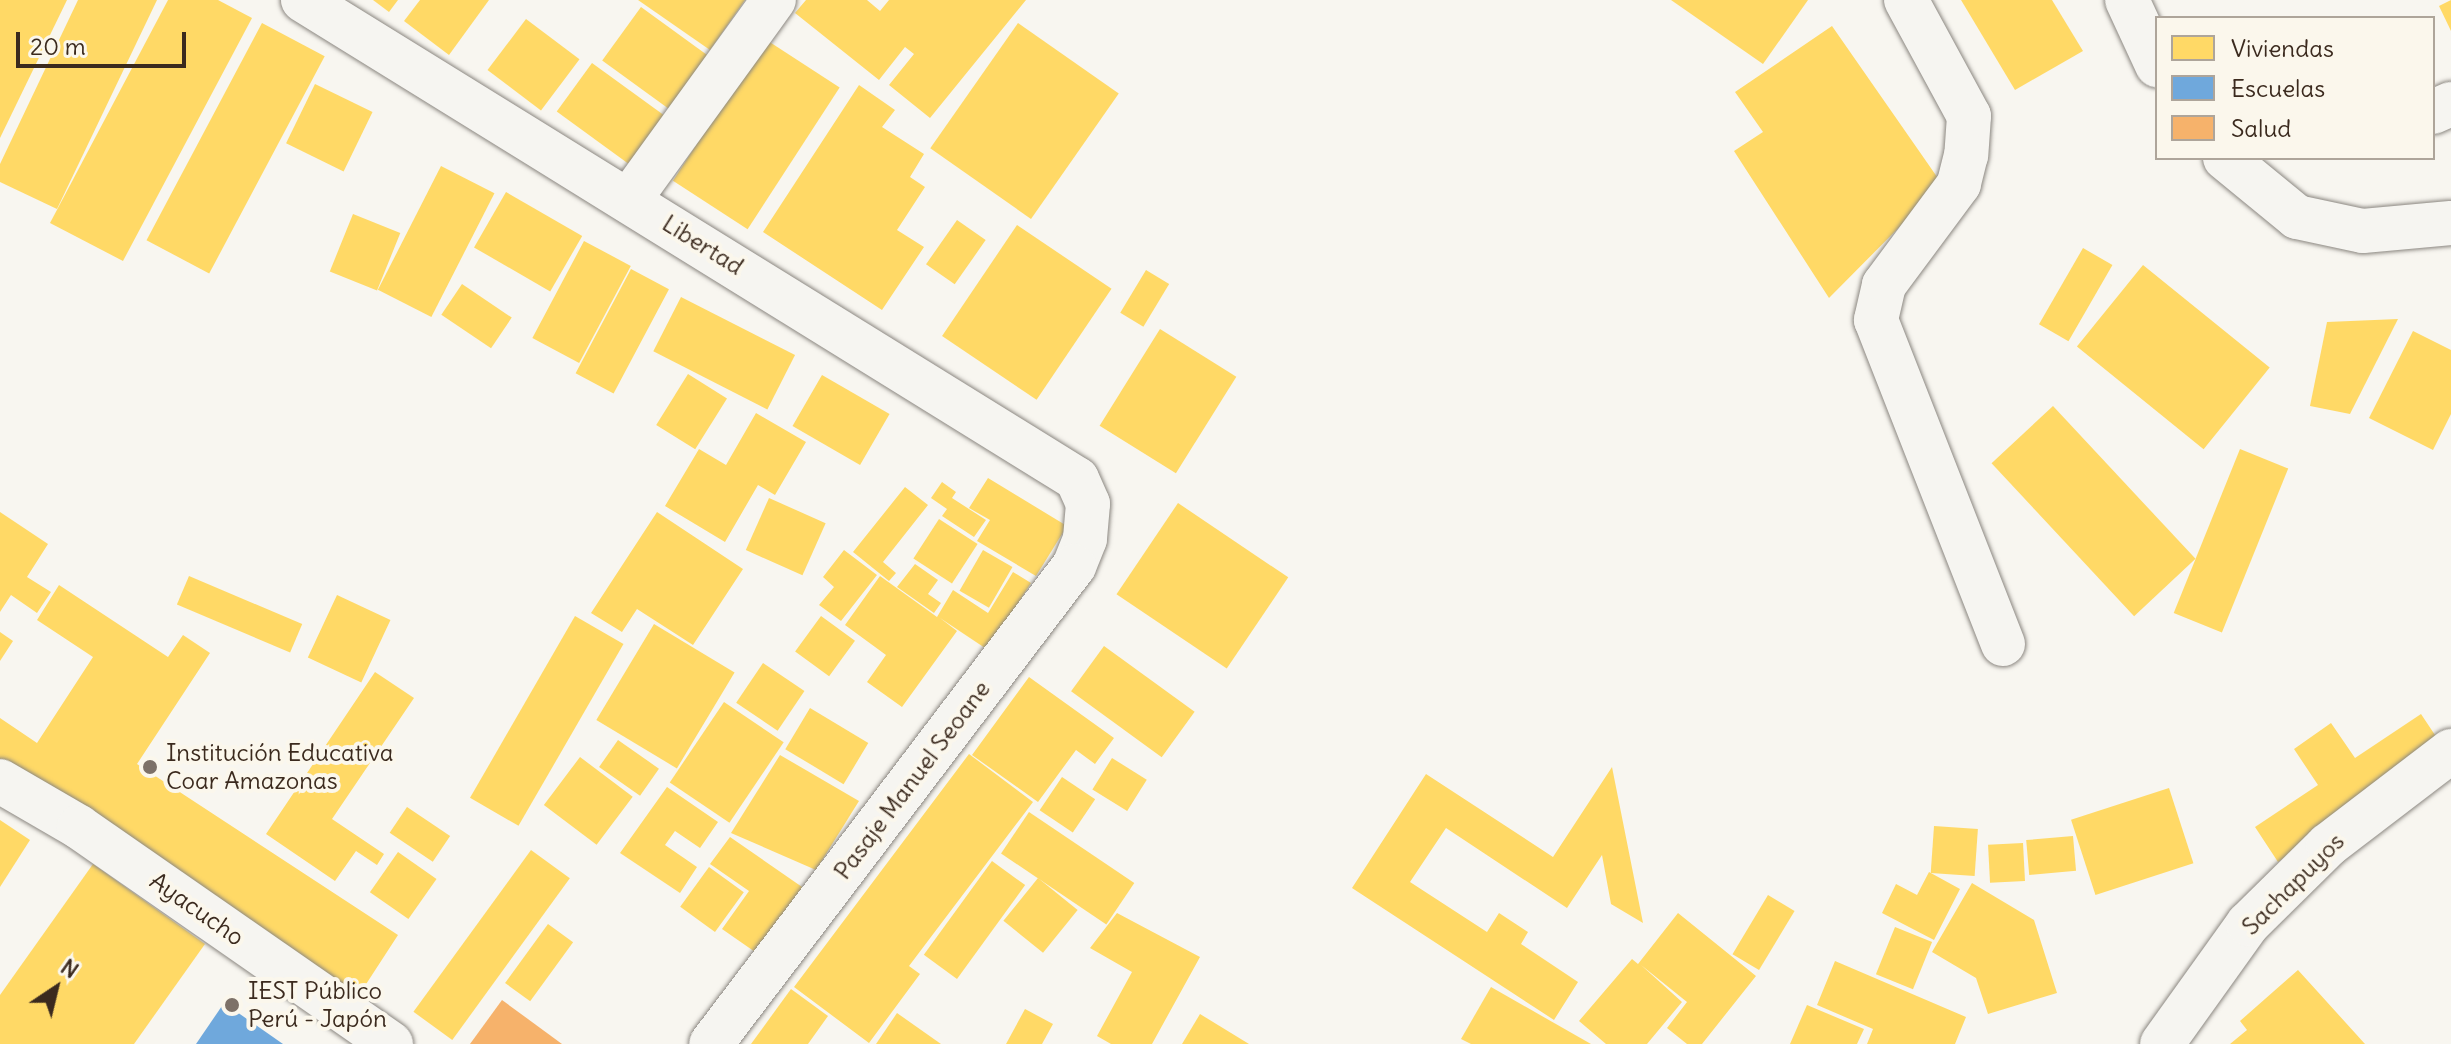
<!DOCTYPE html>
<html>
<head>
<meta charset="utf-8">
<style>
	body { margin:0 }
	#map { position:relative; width:2451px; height:1044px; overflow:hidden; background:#f8f6f0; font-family:Delius,sans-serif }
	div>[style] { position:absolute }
	.homes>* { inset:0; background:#ffd966; transform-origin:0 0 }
	.schools>* { inset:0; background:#6fa8dc }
	.health>* { inset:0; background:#f6b26b }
	.roads { filter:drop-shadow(0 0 2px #8b8781) drop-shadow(0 0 2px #8b8781) }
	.minor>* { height:44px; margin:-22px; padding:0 22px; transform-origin:22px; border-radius:22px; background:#f6f5f1 }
	.secondary>* { height:44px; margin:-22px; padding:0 22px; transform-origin:22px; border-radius:22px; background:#f6f5f1 }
	.trunk>* { height:44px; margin:-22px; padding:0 22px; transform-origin:22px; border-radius:22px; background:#f6f5f1 }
	.dots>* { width:22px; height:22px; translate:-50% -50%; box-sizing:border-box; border:4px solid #fbf7ec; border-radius:50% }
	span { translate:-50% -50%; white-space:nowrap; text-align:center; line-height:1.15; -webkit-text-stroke:8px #fbf7ec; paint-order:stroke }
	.street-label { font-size:24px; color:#3b2a1e }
	.poi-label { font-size:24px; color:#3b2a1e }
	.left { translate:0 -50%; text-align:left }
	.legend { position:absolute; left:2155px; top:16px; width:280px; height:144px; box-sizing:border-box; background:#fbf7ec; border:2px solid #aea59a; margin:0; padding:10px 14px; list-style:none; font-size:24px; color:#3b2a1e }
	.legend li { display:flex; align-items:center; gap:16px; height:40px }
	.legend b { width:40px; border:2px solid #aea59a }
	.north { position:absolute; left:16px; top:948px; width:80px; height:80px; -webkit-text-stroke:6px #fbf7ec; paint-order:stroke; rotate:35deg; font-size:22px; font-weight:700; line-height:32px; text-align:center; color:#3b2a1e }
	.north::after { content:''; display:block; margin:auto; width:28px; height:36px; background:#3b2a1e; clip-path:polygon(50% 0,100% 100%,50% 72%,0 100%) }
	.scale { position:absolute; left:16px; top:32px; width:170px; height:36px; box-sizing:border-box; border:4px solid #3b2a1e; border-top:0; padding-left:10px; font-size:24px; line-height:28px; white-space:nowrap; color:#3b2a1e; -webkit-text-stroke:6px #fbf7ec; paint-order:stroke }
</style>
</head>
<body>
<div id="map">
	<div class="homes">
		<i style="clip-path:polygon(0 0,67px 0,0 138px)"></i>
		<i style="clip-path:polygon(78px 0,157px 0,57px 209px,0 182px,0 164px)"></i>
		<i style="clip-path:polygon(168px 0,218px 0,252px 18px,123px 261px,50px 223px)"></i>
		<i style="clip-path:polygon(373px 0,398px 0,389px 12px)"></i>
		<i style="clip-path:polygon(420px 0,489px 0,449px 55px,404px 21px)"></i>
		<i style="clip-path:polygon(638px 0,745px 0,710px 50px)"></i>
		<i style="clip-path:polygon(806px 0,867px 0,880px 11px,889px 0,1026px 0,930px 118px,889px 85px,914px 54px,905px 47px,879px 80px,795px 13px)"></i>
		<i style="clip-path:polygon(1671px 0,1808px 0,1763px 64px)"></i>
		<i style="clip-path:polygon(1961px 0,2052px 0,2083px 51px,2015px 90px)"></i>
		<i style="clip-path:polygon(2451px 0,2451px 31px,2439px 6px)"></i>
		<i style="left:641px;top:7px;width:83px;height:66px;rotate:36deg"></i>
		<i style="left:526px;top:19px;width:67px;height:64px;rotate:37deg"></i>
		<i style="left:262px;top:23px;width:71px;height:246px;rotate:28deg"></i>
		<i style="left:1018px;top:23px;width:123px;height:153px;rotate:35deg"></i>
		<i style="clip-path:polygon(1832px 26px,1942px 184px,1829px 298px,1734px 151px,1763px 132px,1735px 92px)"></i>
		<i style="left:765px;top:39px;width:89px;height:169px;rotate:33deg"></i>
		<i style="left:592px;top:63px;width:95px;height:60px;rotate:36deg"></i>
		<i style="left:315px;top:84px;width:64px;height:66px;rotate:26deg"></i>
		<i style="clip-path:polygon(859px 85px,895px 110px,882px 127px,924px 154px,910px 177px,925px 187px,897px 230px,924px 247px,882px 310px,763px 232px)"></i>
		<i style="left:441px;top:166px;width:60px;height:139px;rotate:27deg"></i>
		<i style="left:506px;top:192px;width:88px;height:64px;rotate:30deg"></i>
		<i style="left:353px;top:214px;width:51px;height:62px;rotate:22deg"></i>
		<i style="left:957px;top:220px;width:35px;height:54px;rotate:35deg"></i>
		<i style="left:1017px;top:225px;width:114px;height:134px;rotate:34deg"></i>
		<i style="left:584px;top:241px;width:53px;height:110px;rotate:28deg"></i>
		<i style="left:2083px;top:248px;width:34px;height:88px;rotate:30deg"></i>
		<i style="left:2143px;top:265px;width:163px;height:105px;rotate:39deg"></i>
		<i style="left:631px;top:269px;width:43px;height:118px;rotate:28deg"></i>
		<i style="left:1146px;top:270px;width:27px;height:50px;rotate:31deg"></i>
		<i style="left:462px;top:284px;width:60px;height:37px;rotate:34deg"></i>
		<i style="left:681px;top:297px;width:128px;height:61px;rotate:27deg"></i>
		<i style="clip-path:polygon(2398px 319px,2350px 414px,2310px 406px,2327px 322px)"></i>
		<i style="left:1160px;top:329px;width:90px;height:114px;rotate:32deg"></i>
		<i style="clip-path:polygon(2413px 331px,2451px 350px,2451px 414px,2433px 450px,2369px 418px)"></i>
		<i style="left:688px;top:374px;width:46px;height:60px;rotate:32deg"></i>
		<i style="left:822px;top:375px;width:78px;height:59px;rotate:30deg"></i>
		<i style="left:2053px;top:406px;width:209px;height:84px;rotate:47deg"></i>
		<i style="clip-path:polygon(756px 413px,806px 442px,775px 495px,758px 485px,725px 542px,665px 506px,699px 449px,726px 465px)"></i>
		<i style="left:2240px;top:449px;width:52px;height:177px;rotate:22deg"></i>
		<i style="clip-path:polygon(988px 478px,1067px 526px,1036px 576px,977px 541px,990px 520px,969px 508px)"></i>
		<i style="clip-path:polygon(942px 482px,956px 492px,952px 498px,986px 520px,974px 537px,942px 516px,947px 509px,931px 498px)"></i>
		<i style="clip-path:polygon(905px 487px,928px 505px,883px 562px,896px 573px,889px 581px,853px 552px)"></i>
		<i style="left:769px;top:498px;width:62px;height:57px;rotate:24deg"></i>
		<i style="left:1178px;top:503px;width:133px;height:110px;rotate:34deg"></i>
		<i style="clip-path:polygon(0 512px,48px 544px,27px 577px,51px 592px,37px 613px,11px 595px,0 612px)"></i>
		<i style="clip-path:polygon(657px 512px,743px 569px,693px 645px,637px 609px,622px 632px,591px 613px)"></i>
		<i style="left:939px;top:519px;width:46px;height:47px;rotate:33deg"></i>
		<i style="clip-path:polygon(844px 550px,877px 575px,841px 621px,819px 605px,834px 587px,823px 577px)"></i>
		<i style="left:983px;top:550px;width:34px;height:47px;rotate:30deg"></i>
		<i style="clip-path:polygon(915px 564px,938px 580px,928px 594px,941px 603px,934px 613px,897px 587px)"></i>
		<i style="clip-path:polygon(1013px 572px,1031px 583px,988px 650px,940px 618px,957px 631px,902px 707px,867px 682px,886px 655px,845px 625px,880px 576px,937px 617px,953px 590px,988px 613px)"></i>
		<i style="left:189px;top:576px;width:123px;height:31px;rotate:23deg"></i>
		<i style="clip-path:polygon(59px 585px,168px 657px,183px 635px,210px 653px,137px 764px,398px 935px,359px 995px,0 761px,0 718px,37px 743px,93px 657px,37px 620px)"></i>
		<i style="left:337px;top:595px;width:59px;height:69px;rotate:25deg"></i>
		<i style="left:575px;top:616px;width:56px;height:210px;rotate:30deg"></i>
		<i style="left:821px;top:616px;width:42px;height:44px;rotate:36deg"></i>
		<i style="left:654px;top:624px;width:94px;height:112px;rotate:31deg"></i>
		<i style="clip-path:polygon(0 632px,13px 641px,0 661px)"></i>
		<i style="left:1104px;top:646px;width:112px;height:56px;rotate:36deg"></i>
		<i style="left:763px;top:663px;width:50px;height:48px;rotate:34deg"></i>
		<i style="clip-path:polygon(375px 672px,414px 698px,332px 819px,384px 854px,377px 865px,356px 851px,335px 881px,266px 834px)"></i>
		<i style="clip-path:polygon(1029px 677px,1114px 738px,1095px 764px,1076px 750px,1038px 802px,972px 755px)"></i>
		<i style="left:724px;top:702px;width:72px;height:97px;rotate:34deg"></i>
		<i style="left:810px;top:708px;width:68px;height:48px;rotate:31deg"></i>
		<i style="clip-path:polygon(2421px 714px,2445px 750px,2278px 862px,2255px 827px,2318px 785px,2294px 749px,2331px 723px,2355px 758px)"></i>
		<i style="left:618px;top:740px;width:50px;height:33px;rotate:35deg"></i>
		<i style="clip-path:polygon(969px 754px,1033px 802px,909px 966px,920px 974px,869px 1043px,794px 987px)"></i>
		<i style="clip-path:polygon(780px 755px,859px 801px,816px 870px,731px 833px)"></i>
		<i style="left:580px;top:757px;width:66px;height:60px;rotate:37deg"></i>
		<i style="left:1112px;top:758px;width:41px;height:37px;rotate:32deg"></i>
		<i style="clip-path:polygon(1612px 767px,1643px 923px,1611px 904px,1602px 855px,1567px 908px,1446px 828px,1410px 882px,1487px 932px,1499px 913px,1528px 932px,1521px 944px,1578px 982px,1554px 1020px,1352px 888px,1426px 774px,1553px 857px)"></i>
		<i style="left:1062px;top:777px;width:40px;height:40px;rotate:34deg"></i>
		<i style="clip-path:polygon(667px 787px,718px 822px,700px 848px,675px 831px,665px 845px,697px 867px,680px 893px,620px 853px)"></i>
		<i style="left:2169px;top:788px;width:79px;height:103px;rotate:72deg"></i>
		<i style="left:407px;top:807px;width:52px;height:31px;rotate:34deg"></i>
		<i style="left:1029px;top:812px;width:127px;height:50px;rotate:34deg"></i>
		<i style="clip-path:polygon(0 820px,30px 840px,0 887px)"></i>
		<i style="left:1934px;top:826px;width:44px;height:47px;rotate:4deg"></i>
		<i style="left:2073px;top:836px;width:35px;height:47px;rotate:85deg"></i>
		<i style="clip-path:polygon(730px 837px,805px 889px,758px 954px,722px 929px,749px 891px,710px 864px)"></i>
		<i style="left:2023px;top:843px;width:38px;height:35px;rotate:87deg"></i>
		<i style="left:531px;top:850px;width:48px;height:200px;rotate:36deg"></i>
		<i style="left:398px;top:852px;width:47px;height:49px;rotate:35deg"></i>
		<i style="left:992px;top:861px;width:41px;height:116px;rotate:36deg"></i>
		<i style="clip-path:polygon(93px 864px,205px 944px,134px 1044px,0 1044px,0 995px)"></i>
		<i style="left:709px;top:867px;width:43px;height:49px;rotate:36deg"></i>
		<i style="clip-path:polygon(1929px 872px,1960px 889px,1934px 940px,1882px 913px,1896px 884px,1917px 895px)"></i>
		<i style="left:1038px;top:878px;width:51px;height:55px;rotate:39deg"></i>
		<i style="clip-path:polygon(1972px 883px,2034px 920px,2057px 993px,1988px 1014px,1976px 978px,1932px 952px)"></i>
		<i style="left:1768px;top:895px;width:31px;height:69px;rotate:31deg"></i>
		<i style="clip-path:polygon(1117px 913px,1200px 957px,1152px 1044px,1111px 1044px,1097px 1036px,1132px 972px,1090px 948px)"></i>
		<i style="clip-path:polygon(1678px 913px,1756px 976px,1702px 1044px,1687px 1044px,1667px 1028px,1687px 1002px,1641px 965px,1682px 1002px,1647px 1044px,1606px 1044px,1579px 1021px,1632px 959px,1638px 964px)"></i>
		<i style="left:548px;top:924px;width:31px;height:73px;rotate:36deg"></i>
		<i style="left:1895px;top:927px;width:40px;height:51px;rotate:22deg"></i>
		<i style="clip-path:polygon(1835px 961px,1966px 1017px,1955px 1044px,1867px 1044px,1873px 1029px,1817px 1005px)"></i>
		<i style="clip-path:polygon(2298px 970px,2365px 1044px,2230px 1044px,2247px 1030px,2240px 1021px)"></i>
		<i style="clip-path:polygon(1491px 987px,1591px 1044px,1471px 1044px,1461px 1039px)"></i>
		<i style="clip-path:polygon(791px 989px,828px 1016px,808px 1044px,751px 1044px)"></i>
		<i style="clip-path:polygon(1807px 1005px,1864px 1029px,1857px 1044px,1790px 1044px)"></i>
		<i style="clip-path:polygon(1025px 1009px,1053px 1024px,1042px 1044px,1006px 1044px)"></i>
		<i style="clip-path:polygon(897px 1013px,941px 1044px,876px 1044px)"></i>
		<i style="clip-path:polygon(1200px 1014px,1249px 1044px,1182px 1044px)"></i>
	</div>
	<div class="schools">
		<i style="clip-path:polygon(224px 1003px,283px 1044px,196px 1044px)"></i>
	</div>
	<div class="health">
		<i style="clip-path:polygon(502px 1000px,562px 1044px,470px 1044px)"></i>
	</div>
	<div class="roads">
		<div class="minor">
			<i style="left:303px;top:0;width:910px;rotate:31.75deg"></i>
			<i style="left:1077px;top:479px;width:27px;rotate:66deg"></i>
			<i style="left:1088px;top:504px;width:35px;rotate:95deg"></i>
			<i style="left:1085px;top:539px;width:29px;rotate:112deg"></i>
			<i style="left:1074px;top:566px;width:600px;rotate:127.21deg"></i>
			<i style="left:1906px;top:0;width:132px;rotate:61.5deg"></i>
			<i style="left:1969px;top:116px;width:39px;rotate:94deg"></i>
			<i style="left:1966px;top:155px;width:30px;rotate:104deg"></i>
			<i style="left:1959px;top:184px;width:126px;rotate:126.6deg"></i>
			<i style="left:1884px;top:285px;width:36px;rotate:103deg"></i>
			<i style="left:1876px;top:320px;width:348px;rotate:68.6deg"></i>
			<i style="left:2225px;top:158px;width:93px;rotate:39.3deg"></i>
			<i style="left:2297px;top:217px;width:67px;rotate:12deg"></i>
			<i style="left:2363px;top:231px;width:88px;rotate:-5.2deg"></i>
			<i style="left:629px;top:200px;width:247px;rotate:-54.1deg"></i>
			<i style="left:2162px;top:1044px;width:148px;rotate:-54.4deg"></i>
			<i style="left:2248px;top:924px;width:112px;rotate:-44.6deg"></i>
			<i style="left:2328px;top:845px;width:155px;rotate:-37.4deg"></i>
		</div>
		<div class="secondary">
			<i style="left:0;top:781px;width:91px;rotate:30.2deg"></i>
			<i style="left:79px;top:827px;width:380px;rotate:34.8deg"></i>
		</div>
		<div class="trunk">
			<i style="left:2127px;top:0;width:72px;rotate:65.2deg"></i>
			<i style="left:2433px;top:112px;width:20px;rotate:-24deg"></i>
		</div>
	</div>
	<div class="dots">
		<i style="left:150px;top:767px;background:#7d7168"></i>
		<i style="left:232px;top:1005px;background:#7d7168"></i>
	</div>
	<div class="street-label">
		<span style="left:703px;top:245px;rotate:32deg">Libertad</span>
		<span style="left:912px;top:780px;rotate:-53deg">Pasaje Manuel Seoane</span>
		<span style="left:2293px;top:884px;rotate:-45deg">Sachapuyos</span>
		<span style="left:197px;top:909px;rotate:35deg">Ayacucho</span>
	</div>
	<div class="poi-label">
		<span class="left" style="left:166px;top:767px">Institución Educativa<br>Coar Amazonas</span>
		<span class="left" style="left:248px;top:1005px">IEST Público<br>Perú - Japón</span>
	</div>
	<ul class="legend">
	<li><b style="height:22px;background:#ffd966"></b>Viviendas</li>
	<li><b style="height:22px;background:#6fa8dc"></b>Escuelas</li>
	<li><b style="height:22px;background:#f6b26b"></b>Salud</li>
	</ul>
	<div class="north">N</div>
	<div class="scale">20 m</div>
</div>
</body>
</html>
